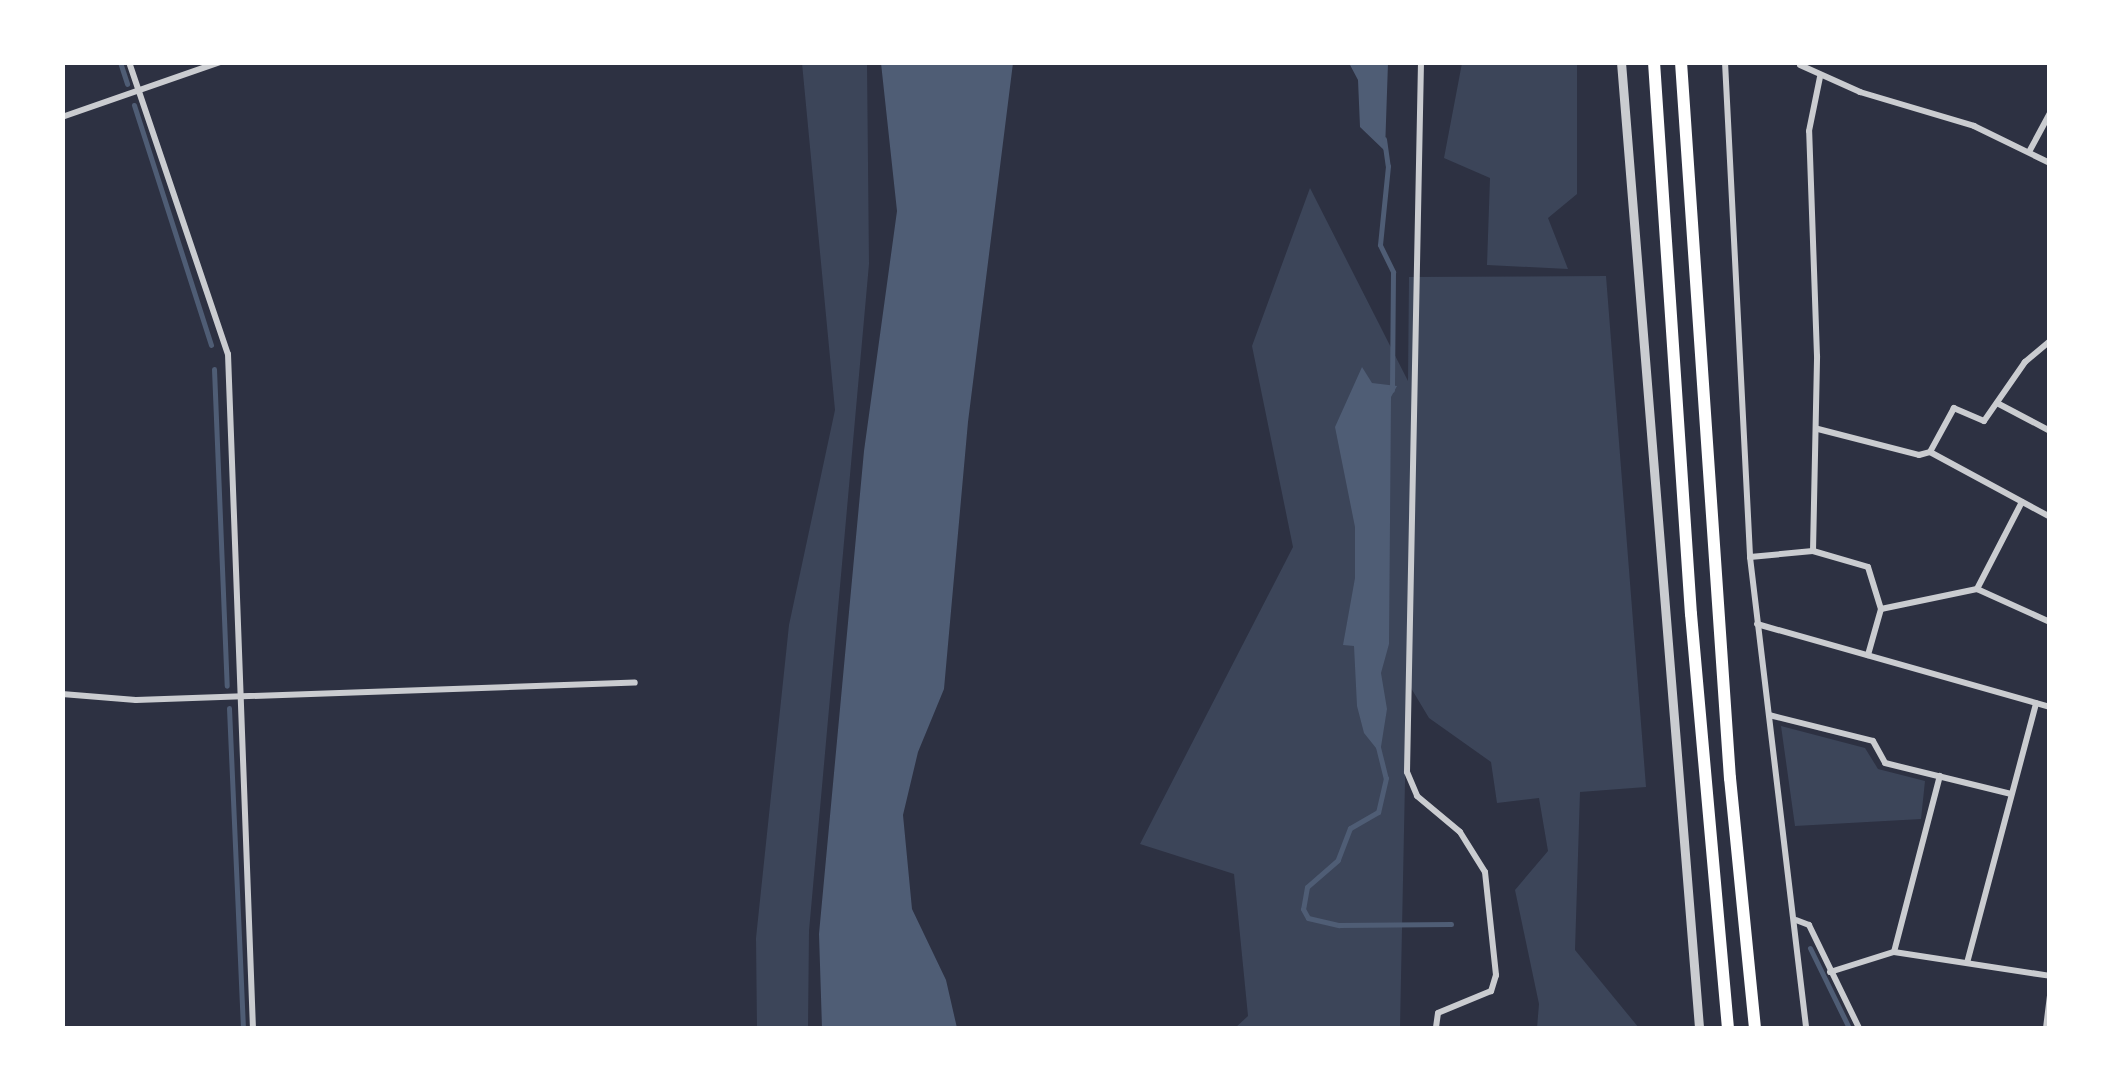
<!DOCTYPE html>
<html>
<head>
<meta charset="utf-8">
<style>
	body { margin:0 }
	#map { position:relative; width:2112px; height:1091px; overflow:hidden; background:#2d3142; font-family:Merriweather,serif }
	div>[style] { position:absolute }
	.green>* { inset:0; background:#3c4559 }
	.water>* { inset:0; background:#4f5d75 }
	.stream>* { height:5px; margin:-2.5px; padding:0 2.5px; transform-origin:2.5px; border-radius:2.5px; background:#4f5d75 }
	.minor>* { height:6px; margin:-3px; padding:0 3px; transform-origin:3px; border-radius:3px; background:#caccd0 }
	.tertiary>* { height:9px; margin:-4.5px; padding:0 4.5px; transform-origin:4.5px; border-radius:4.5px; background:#caccd0 }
	.motorway>* { height:12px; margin:-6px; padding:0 6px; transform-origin:6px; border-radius:6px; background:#fff }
	span { translate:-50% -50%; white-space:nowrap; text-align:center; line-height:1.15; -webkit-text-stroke:10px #fff; paint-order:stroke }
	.frame { position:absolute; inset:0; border:65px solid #fff; pointer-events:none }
</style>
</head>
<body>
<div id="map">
	<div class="green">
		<i style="clip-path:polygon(802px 63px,867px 63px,869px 264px,809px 931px,808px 1028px,757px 1028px,756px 938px,789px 625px,835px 410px)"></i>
		<i style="clip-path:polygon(1462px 63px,1577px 63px,1577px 194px,1548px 218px,1568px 269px,1487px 265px,1490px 178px,1444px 158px)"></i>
		<i style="clip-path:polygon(1310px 188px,1408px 381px,1409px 277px,1606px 276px,1646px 787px,1580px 792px,1575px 950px,1639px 1028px,1537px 1028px,1539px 1004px,1515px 890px,1548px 851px,1539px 798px,1497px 803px,1491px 762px,1429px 718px,1411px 688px,1409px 584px,1400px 1028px,1235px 1028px,1248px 1016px,1234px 874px,1140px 844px,1293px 547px,1252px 346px)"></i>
		<i style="clip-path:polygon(1781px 726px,1865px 748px,1878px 769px,1925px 781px,1921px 819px,1795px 826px)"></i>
	</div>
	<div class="water">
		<i style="clip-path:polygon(881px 63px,1013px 63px,968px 422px,944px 689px,918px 752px,903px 815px,912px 909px,946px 980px,957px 1028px,822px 1028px,819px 934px,864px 451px,897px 211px)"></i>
		<i style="clip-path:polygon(1349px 63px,1388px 63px,1385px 151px,1360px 127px,1358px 80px)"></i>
		<i style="clip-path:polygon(1362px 367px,1372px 383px,1397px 386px,1391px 397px,1389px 644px,1381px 673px,1387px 709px,1380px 753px,1364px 733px,1357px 706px,1354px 646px,1343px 645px,1355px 578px,1355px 527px,1335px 427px)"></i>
	</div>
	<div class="stream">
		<i style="left:120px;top:62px;width:23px;rotate:72deg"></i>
		<i style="left:134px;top:105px;width:252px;rotate:72.2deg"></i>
		<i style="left:1384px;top:139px;width:27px;rotate:82deg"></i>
		<i style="left:1388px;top:166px;width:79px;rotate:95.8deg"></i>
		<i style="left:1380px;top:245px;width:30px;rotate:64deg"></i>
		<i style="left:1393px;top:272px;width:118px;rotate:90.5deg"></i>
		<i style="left:214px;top:369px;width:317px;rotate:87.7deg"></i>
		<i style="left:229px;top:708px;width:320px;rotate:87.5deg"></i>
		<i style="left:1378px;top:747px;width:32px;rotate:76deg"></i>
		<i style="left:1386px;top:778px;width:35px;rotate:103deg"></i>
		<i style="left:1378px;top:812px;width:32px;rotate:150deg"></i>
		<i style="left:1350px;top:828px;width:34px;rotate:111deg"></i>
		<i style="left:1338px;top:860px;width:41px;rotate:138.9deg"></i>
		<i style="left:1307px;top:887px;width:22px;rotate:100deg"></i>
		<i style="left:1303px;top:909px;width:10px;rotate:61deg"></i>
		<i style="left:1308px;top:918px;width:32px;rotate:13deg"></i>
		<i style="left:1339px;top:925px;width:112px;rotate:-0.5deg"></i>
		<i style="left:1810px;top:948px;width:89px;rotate:64deg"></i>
	</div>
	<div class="minor">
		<i style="left:129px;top:62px;width:308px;rotate:71.3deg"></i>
		<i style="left:228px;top:354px;width:674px;rotate:87.88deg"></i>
		<i style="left:1421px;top:62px;width:710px;rotate:91.13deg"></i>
		<i style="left:1407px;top:772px;width:26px;rotate:67deg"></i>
		<i style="left:1417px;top:796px;width:56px;rotate:39.9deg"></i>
		<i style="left:1460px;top:832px;width:47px;rotate:58deg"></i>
		<i style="left:1485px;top:872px;width:104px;rotate:83.9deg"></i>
		<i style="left:1496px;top:975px;width:17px;rotate:107deg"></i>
		<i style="left:1491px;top:991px;width:57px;rotate:157.5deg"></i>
		<i style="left:1438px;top:1013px;width:15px;rotate:98deg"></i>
		<i style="left:1725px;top:62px;width:496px;rotate:87.1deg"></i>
		<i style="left:1750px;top:557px;width:474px;rotate:83.2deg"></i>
		<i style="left:1800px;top:65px;width:66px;rotate:24.2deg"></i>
		<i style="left:1860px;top:92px;width:119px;rotate:16.6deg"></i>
		<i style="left:1974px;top:126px;width:85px;rotate:26deg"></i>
		<i style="left:62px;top:117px;width:167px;rotate:-19.2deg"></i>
		<i style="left:2029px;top:152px;width:44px;rotate:-61.7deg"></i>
		<i style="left:2050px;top:341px;width:33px;rotate:140deg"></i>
		<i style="left:2025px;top:362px;width:72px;rotate:124.8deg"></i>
		<i style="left:1984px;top:421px;width:33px;rotate:-157deg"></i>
		<i style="left:1954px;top:408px;width:50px;rotate:118.6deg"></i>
		<i style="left:1930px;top:452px;width:136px;rotate:28.4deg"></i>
		<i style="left:1997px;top:403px;width:60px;rotate:27.8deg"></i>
		<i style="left:1818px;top:429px;width:104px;rotate:14.4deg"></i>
		<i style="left:1919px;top:455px;width:11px;rotate:-15deg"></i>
		<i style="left:1813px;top:551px;width:195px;rotate:-88.8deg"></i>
		<i style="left:1817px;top:356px;width:225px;rotate:-92deg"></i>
		<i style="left:1809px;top:131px;width:55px;rotate:-78.5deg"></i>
		<i style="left:1750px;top:557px;width:63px;rotate:-5.4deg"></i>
		<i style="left:1813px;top:551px;width:57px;rotate:16.2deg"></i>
		<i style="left:1868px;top:567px;width:44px;rotate:72.8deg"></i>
		<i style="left:1881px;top:609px;width:48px;rotate:105.8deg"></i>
		<i style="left:1977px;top:589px;width:98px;rotate:-62.7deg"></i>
		<i style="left:1881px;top:609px;width:98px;rotate:-11.8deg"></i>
		<i style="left:1977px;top:589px;width:80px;rotate:24.3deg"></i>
		<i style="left:1757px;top:624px;width:305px;rotate:15.8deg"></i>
		<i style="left:62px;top:694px;width:74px;rotate:4.6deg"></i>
		<i style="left:136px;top:700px;width:499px;rotate:-2deg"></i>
		<i style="left:1769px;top:715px;width:107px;rotate:14deg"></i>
		<i style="left:1873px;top:741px;width:25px;rotate:61deg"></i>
		<i style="left:1885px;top:763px;width:130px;rotate:13.8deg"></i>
		<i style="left:1796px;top:920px;width:14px;rotate:21deg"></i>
		<i style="left:1809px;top:925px;width:114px;rotate:64.1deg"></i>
		<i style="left:1894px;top:952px;width:182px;rotate:-75.4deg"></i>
		<i style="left:1967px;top:963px;width:269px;rotate:-75.1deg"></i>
		<i style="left:1830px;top:972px;width:67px;rotate:-17.4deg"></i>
		<i style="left:1894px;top:952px;width:158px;rotate:8.7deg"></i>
		<i style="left:2046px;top:1028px;width:35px;rotate:-83deg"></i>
	</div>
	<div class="tertiary">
		<i style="left:1621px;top:62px;width:969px;rotate:85.38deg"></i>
	</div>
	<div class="motorway">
		<i style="left:1654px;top:62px;width:553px;rotate:86.17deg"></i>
		<i style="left:1691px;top:614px;width:416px;rotate:84.9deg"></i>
		<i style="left:1681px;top:62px;width:718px;rotate:86.09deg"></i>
		<i style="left:1730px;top:778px;width:251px;rotate:84.3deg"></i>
	</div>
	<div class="frame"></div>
</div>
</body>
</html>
